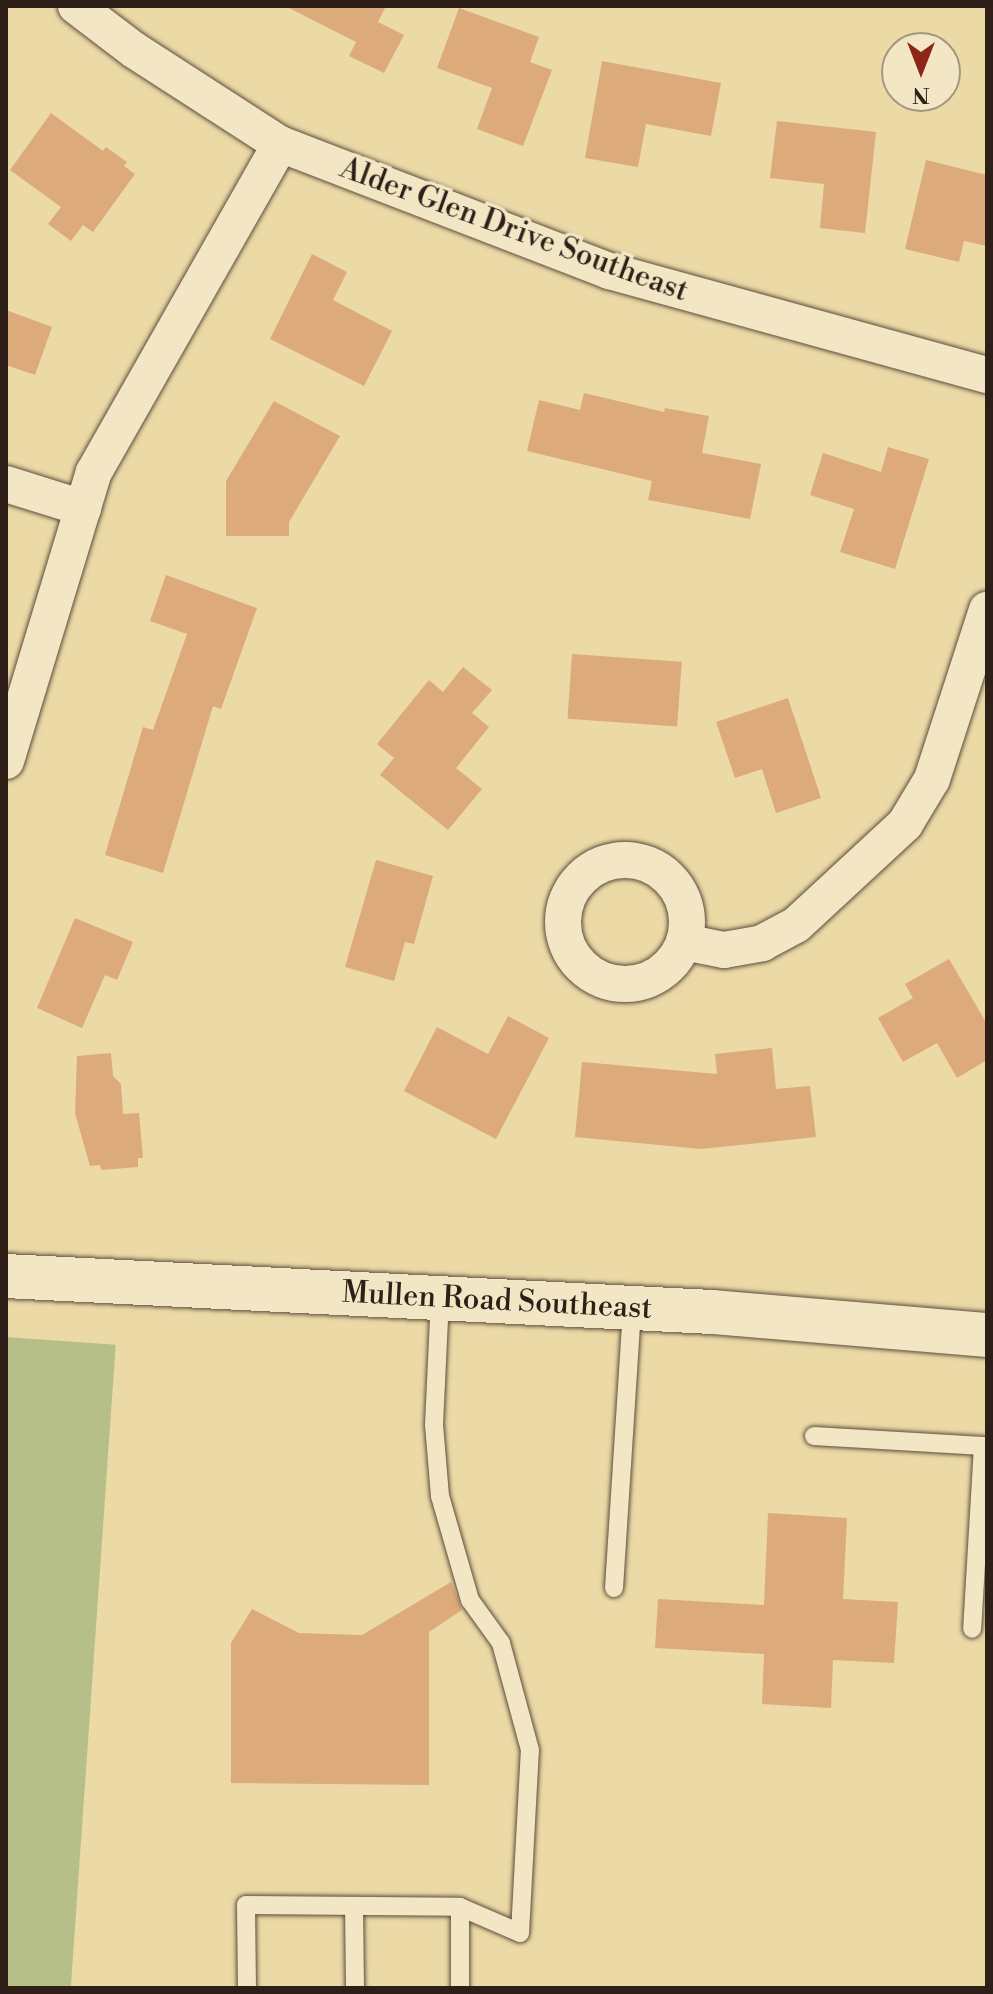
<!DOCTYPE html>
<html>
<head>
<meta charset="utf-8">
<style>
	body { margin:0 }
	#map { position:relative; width:993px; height:1994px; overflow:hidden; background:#ebd9a6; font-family:"Libre Bodoni",serif }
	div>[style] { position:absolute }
	.green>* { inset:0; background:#b6bf88; transform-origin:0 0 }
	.building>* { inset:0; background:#ddab7b; transform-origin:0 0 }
	.roads { filter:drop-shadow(0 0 2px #5d4e3c) drop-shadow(0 0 2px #5d4e3c) }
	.lane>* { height:18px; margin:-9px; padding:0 9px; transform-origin:9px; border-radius:9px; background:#f2e6c5 }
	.street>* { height:36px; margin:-18px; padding:0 18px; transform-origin:18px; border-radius:18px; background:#f2e6c5 }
	.street>.ring { margin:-18px; padding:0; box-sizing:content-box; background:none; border:36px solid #f2e6c5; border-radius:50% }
	.secondary>* { height:44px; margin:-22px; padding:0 22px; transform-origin:22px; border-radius:22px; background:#f2e6c5 }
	span { translate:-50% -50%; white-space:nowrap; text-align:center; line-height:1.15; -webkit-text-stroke:7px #f2e6c5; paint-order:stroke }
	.street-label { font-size:30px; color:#2e2019 }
	.frame { position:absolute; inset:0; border:8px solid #2e2019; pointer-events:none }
	.north { position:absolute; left:881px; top:32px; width:80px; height:80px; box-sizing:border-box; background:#f2e6c5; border:2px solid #a49780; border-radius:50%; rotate:180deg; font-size:22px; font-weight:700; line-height:32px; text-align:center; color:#2e2019 }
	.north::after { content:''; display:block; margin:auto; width:28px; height:36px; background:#8f2418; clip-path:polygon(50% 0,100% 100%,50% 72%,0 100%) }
</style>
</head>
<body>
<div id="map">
	<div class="green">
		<i style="left:6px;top:1337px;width:110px;height:651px;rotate:4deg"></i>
	</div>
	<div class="building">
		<i style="clip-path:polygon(285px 6px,386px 6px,378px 22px,404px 35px,384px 73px,349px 56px,356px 42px)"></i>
		<i style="clip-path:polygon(459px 8px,539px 37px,530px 62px,552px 70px,523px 146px,477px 129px,492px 88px,437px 68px)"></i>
		<i style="clip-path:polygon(602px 61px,721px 83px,711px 136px,646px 124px,638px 167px,585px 158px)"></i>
		<i style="clip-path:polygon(51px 113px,103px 151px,106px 147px,127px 162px,124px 166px,135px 174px,93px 232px,83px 225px,71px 241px,48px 224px,61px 207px,10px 170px)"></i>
		<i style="clip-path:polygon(777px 121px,876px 132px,865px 233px,820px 228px,824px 184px,770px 178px)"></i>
		<i style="clip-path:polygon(926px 160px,987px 175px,987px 246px,964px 241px,959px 262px,905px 249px)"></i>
		<i style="clip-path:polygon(312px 254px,347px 272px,333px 300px,392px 331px,364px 386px,270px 339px)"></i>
		<i style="clip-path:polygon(6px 310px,52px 327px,35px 375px,6px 365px)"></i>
		<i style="clip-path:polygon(584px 393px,664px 412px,665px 408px,709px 416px,702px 453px,761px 464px,750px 519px,648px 500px,652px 481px,527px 451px,539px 400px,580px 410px)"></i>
		<i style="clip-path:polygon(274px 401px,340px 436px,289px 522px,289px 536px,226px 536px,226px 481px)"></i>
		<i style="clip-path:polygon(888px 447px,929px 459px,895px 569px,840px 552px,854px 509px,810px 495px,823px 453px,881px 472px)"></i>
		<i style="clip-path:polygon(166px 575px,257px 608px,221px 709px,213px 706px,163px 873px,105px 855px,143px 727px,153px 730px,187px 634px,150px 621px)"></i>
		<i style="left:572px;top:654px;width:110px;height:65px;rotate:4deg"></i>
		<i style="clip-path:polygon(463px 667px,492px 690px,472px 713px,489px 727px,456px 768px,482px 789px,448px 830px,380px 775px,394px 758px,377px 744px,429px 680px,443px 692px)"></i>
		<i style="clip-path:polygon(788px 698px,821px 798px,776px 813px,762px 769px,735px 778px,716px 722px)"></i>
		<i style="clip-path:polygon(376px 860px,433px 876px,414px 944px,405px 942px,394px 981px,345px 967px)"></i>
		<i style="clip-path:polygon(75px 918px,133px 942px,117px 980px,105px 975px,82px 1028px,37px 1008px)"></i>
		<i style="clip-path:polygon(949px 959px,987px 1024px,987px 1060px,957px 1078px,937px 1043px,903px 1062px,878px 1018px,913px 998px,905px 984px)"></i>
		<i style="clip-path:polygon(508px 1016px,549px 1038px,496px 1139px,404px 1091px,437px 1027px,488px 1054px)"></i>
		<i style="clip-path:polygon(772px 1048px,776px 1089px,810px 1086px,816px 1137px,701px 1149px,575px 1137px,582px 1062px,717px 1074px,715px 1054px)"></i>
		<i style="clip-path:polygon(111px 1053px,113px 1076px,121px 1084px,123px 1114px,139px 1113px,143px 1158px,138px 1158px,138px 1167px,101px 1170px,100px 1165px,90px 1166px,75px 1113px,77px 1056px)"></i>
		<i style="clip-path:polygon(768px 1513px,847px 1518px,843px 1599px,898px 1602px,894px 1663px,833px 1660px,831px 1708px,762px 1704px,764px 1654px,655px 1648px,658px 1599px,764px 1605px)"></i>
		<i style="clip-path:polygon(451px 1582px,462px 1610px,429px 1632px,429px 1785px,231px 1783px,231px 1643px,252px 1609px,299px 1633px,362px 1635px)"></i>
	</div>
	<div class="roads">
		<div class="lane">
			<i style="left:814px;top:1436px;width:169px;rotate:3.4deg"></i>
			<i style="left:983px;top:1446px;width:183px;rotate:93.4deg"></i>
			<i style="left:614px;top:1588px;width:281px;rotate:-86.3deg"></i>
			<i style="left:354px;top:1906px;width:82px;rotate:89.3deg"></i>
			<i style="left:460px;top:1907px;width:81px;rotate:90deg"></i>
			<i style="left:247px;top:1988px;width:83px;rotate:-90.7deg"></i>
			<i style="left:246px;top:1905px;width:214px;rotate:0.5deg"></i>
			<i style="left:460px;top:1907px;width:65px;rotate:23.4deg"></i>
			<i style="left:520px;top:1933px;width:183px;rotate:-86.9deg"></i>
			<i style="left:530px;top:1750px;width:111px;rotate:-105.2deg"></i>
			<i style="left:501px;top:1643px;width:53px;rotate:-125.8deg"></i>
			<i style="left:470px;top:1600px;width:108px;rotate:-106.1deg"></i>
			<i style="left:440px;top:1496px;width:71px;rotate:-94.8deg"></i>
			<i style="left:434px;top:1425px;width:127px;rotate:-87.3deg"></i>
		</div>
		<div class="street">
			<i style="left:76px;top:6px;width:73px;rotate:37.2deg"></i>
			<i style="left:134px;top:50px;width:174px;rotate:32.8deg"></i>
			<i style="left:280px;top:144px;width:353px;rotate:21.1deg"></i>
			<i style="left:609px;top:271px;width:392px;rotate:15.4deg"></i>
			<i style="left:6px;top:484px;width:81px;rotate:17.3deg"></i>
			<i style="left:6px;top:761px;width:302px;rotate:-73.1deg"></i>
			<i style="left:94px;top:472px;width:377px;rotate:-60.4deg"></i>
			<i class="ring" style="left:563px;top:860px;width:88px;height:88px"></i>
			<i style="left:684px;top:942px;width:41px;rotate:11.3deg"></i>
			<i style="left:724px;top:950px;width:39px;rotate:-10deg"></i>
			<i style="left:762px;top:943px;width:38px;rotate:-28deg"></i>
			<i style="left:796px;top:925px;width:149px;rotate:-42.8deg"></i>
			<i style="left:905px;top:824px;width:52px;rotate:-59deg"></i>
			<i style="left:932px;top:779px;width:178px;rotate:-72deg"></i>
		</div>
		<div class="secondary">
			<i style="left:6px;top:1276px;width:707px;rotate:2.92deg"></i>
			<i style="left:712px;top:1312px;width:276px;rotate:4.8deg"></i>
		</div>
	</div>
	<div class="street-label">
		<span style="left:514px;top:230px;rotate:20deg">Alder Glen Drive Southeast</span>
		<span style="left:497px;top:1301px;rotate:3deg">Mullen Road Southeast</span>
	</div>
	<div class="frame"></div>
	<div class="north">N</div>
</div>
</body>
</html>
